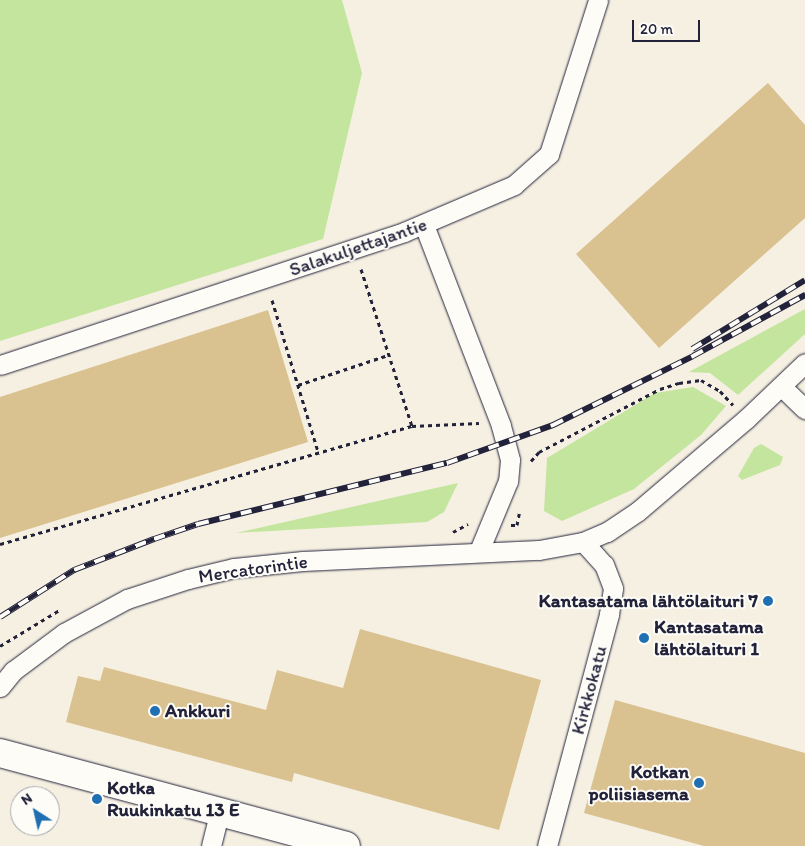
<!DOCTYPE html>
<html>
<head>
<meta charset="utf-8">
<style>
	body { margin:0 }
	#map { position:relative; width:805px; height:846px; overflow:hidden; background:#f6f0e2; font-family:Itim,sans-serif }
	div>[style] { position:absolute }
	.green>* { inset:0; background:#c3e59e }
	.building>* { inset:0; background:#d9c190 }
	.path>* { height:3px; margin-top:-1.5px; transform-origin:0; background:repeating-linear-gradient(90deg,#22223b 0 4px,transparent 0 8px) }
	.roads { filter:drop-shadow(0 0 1px #22223b) drop-shadow(0 0 1px #22223b) }
	.street>* { height:19px; margin:-9.5px; padding:0 9.5px; transform-origin:9.5px; border-radius:9.5px; background:#fdfcf7 }
	.secondary>* { height:28px; margin:-14px; padding:0 14px; transform-origin:14px; border-radius:14px; background:#fdfcf7 }
	.rail>* { height:5.5px; margin-top:-2.75px; transform-origin:0; background:repeating-linear-gradient(90deg,#fdfcf7 0 11px,#22223b 0 22px); box-sizing:border-box; border-block:1px solid #22223b }
	.dots>* { width:14px; height:14px; translate:-50% -50%; box-sizing:border-box; border:2px solid #fdfcf7; border-radius:50% }
	span { translate:-50% -50%; white-space:nowrap; text-align:center; line-height:1.15; -webkit-text-stroke:4px #fdfcf7; paint-order:stroke }
	.street-label { font-size:19px; color:#22223b }
	.poi-label { font-size:19px; color:#22223b; font-weight:700 }
	.right { translate:-100% -50%; text-align:right }
	.left { translate:0 -50%; text-align:left }
	.north { position:absolute; left:10px; top:786px; width:50px; height:50px; box-sizing:border-box; background:#fdfcf7; border:1px solid #a5a5ac; border-radius:50%; rotate:325deg; font-size:14px; font-weight:700; line-height:20px; text-align:center; color:#22223b }
	.north::after { content:''; display:block; margin:auto; width:18px; height:22px; background:#1f6fb2; clip-path:polygon(50% 0,100% 100%,50% 72%,0 100%) }
	.scale { position:absolute; left:632px; top:20px; width:68px; height:22px; box-sizing:border-box; border:2px solid #22223b; border-top:0; padding-left:6px; font-size:15px; line-height:18px; white-space:nowrap; color:#22223b; -webkit-text-stroke:4px #fdfcf7; paint-order:stroke }
</style>
</head>
<body>
<div id="map">
	<div class="green">
		<i style="clip-path:polygon(0 0,342px 0,362px 73px,323px 239px,0 341px)"></i>
		<i style="clip-path:polygon(805px 309px,805px 334px,738px 395px,710px 373px,689px 372px)"></i>
		<i style="clip-path:polygon(693px 387px,726px 406px,701px 435px,634px 489px,562px 521px,544px 511px,547px 458px,655px 393px)"></i>
		<i style="clip-path:polygon(761px 444px,783px 457px,780px 465px,742px 480px,738px 476px,754px 448px)"></i>
		<i style="clip-path:polygon(458px 483px,444px 512px,427px 522px,236px 533px)"></i>
	</div>
	<div class="building">
		<i style="clip-path:polygon(768px 83px,805px 125px,805px 218px,659px 348px,576px 254px)"></i>
		<i style="clip-path:polygon(268px 310px,308px 442px,0 538px,0 397px)"></i>
		<i style="clip-path:polygon(360px 629px,541px 680px,499px 830px,294px 773px,292px 782px,66px 722px,78px 676px,100px 681px,104px 667px,266px 710px,277px 670px,343px 688px)"></i>
		<i style="clip-path:polygon(615px 700px,805px 753px,805px 846px,704px 846px,584px 813px)"></i>
	</div>
	<div class="path">
		<i style="left:361px;top:269px;width:165px;rotate:72deg"></i>
		<i style="left:272px;top:300px;width:158px;rotate:73.1deg"></i>
		<i style="left:298px;top:385px;width:95px;rotate:-18.4deg"></i>
		<i style="left:531px;top:461px;width:12px;rotate:-48deg"></i>
		<i style="left:539px;top:452px;width:136px;rotate:-27.5deg"></i>
		<i style="left:660px;top:389px;width:20px;rotate:-18deg"></i>
		<i style="left:679px;top:383px;width:22px;rotate:-8deg"></i>
		<i style="left:701px;top:380px;width:22px;rotate:30deg"></i>
		<i style="left:720px;top:391px;width:19px;rotate:47deg"></i>
		<i style="left:511px;top:525px;width:6px"></i>
		<i style="left:517px;top:525px;width:15px;rotate:-79deg"></i>
		<i style="left:453px;top:532px;width:17px;rotate:-28deg"></i>
		<i style="left:0;top:544px;width:429px;rotate:-16deg"></i>
		<i style="left:412px;top:426px;width:67px;rotate:-2.6deg"></i>
		<i style="left:0;top:646px;width:71px;rotate:-31.2deg"></i>
	</div>
	<div class="roads">
		<div class="street">
			<i style="left:424px;top:225px;width:215px;rotate:69deg"></i>
			<i style="left:501px;top:426px;width:35px;rotate:75deg"></i>
			<i style="left:510px;top:460px;width:21px;rotate:95deg"></i>
			<i style="left:508px;top:481px;width:76px;rotate:112.5deg"></i>
			<i style="left:0;top:365px;width:425px;rotate:-18.2deg"></i>
			<i style="left:404px;top:232px;width:120px;rotate:-23.1deg"></i>
			<i style="left:514px;top:185px;width:47px;rotate:-41.5deg"></i>
			<i style="left:549px;top:154px;width:162px;rotate:-72.3deg"></i>
			<i style="left:782px;top:387px;width:32px;rotate:44deg"></i>
			<i style="left:0;top:687px;width:21px;rotate:-51deg"></i>
			<i style="left:13px;top:671px;width:64px;rotate:-36.7deg"></i>
			<i style="left:64px;top:633px;width:72px;rotate:-28.4deg"></i>
			<i style="left:127px;top:599px;width:64px;rotate:-18.2deg"></i>
			<i style="left:188px;top:579px;width:47px;rotate:-13.4deg"></i>
			<i style="left:234px;top:568px;width:69px;rotate:-5.8deg"></i>
			<i style="left:303px;top:561px;width:236px;rotate:-2.7deg"></i>
			<i style="left:539px;top:550px;width:45px;rotate:-10.3deg"></i>
			<i style="left:583px;top:542px;width:26px;rotate:-23deg"></i>
			<i style="left:607px;top:532px;width:37px;rotate:-34deg"></i>
			<i style="left:638px;top:511px;width:142px;rotate:-40.4deg"></i>
			<i style="left:746px;top:419px;width:81px;rotate:-43.5deg"></i>
			<i style="left:211px;top:846px;width:37px;rotate:-76deg"></i>
			<i style="left:547px;top:846px;width:240px;rotate:-75deg"></i>
			<i style="left:609px;top:614px;width:26px;rotate:-81deg"></i>
			<i style="left:613px;top:588px;width:25px;rotate:-111deg"></i>
			<i style="left:604px;top:565px;width:31px;rotate:-132deg"></i>
		</div>
		<div class="secondary">
			<i style="left:0;top:753px;width:358px;rotate:15deg"></i>
		</div>
	</div>
	<div class="rail">
		<i style="left:692px;top:349px;width:132px;rotate:-31.4deg"></i>
		<i style="left:0;top:617px;width:88px;rotate:-32.4deg"></i>
		<i style="left:74px;top:570px;width:86px;rotate:-21.2deg"></i>
		<i style="left:154px;top:539px;width:46px;rotate:-18.8deg"></i>
		<i style="left:198px;top:524px;width:256px;rotate:-13.8deg"></i>
		<i style="left:447px;top:463px;width:113px;rotate:-19.7deg"></i>
		<i style="left:553px;top:425px;width:156px;rotate:-26.2deg"></i>
		<i style="left:693px;top:356px;width:128px;rotate:-28.6deg"></i>
	</div>
	<div class="dots">
		<i style="left:768px;top:601px;background:#1f6fb2"></i>
		<i style="left:644px;top:638px;background:#1f6fb2"></i>
		<i style="left:155px;top:711px;background:#1f6fb2"></i>
		<i style="left:699px;top:783px;background:#1f6fb2"></i>
		<i style="left:97px;top:799px;background:#1f6fb2"></i>
	</div>
	<div class="street-label">
		<span style="left:358px;top:247px;rotate:-19deg">Salakuljettajantie</span>
		<span style="left:253px;top:569px;rotate:-8deg">Mercatorintie</span>
		<span style="left:589px;top:690px;rotate:-75deg">Kirkkokatu</span>
	</div>
	<div class="poi-label">
		<span class="right" style="left:758px;top:601px">Kantasatama lähtölaituri 7</span>
		<span class="left" style="left:654px;top:638px">Kantasatama<br>lähtölaituri 1</span>
		<span class="left" style="left:165px;top:711px">Ankkuri</span>
		<span class="right" style="left:689px;top:783px">Kotkan<br>poliisiasema</span>
		<span class="left" style="left:107px;top:799px">Kotka<br>Ruukinkatu 13 E</span>
	</div>
	<div class="north">N</div>
	<div class="scale">20 m</div>
</div>
</body>
</html>
